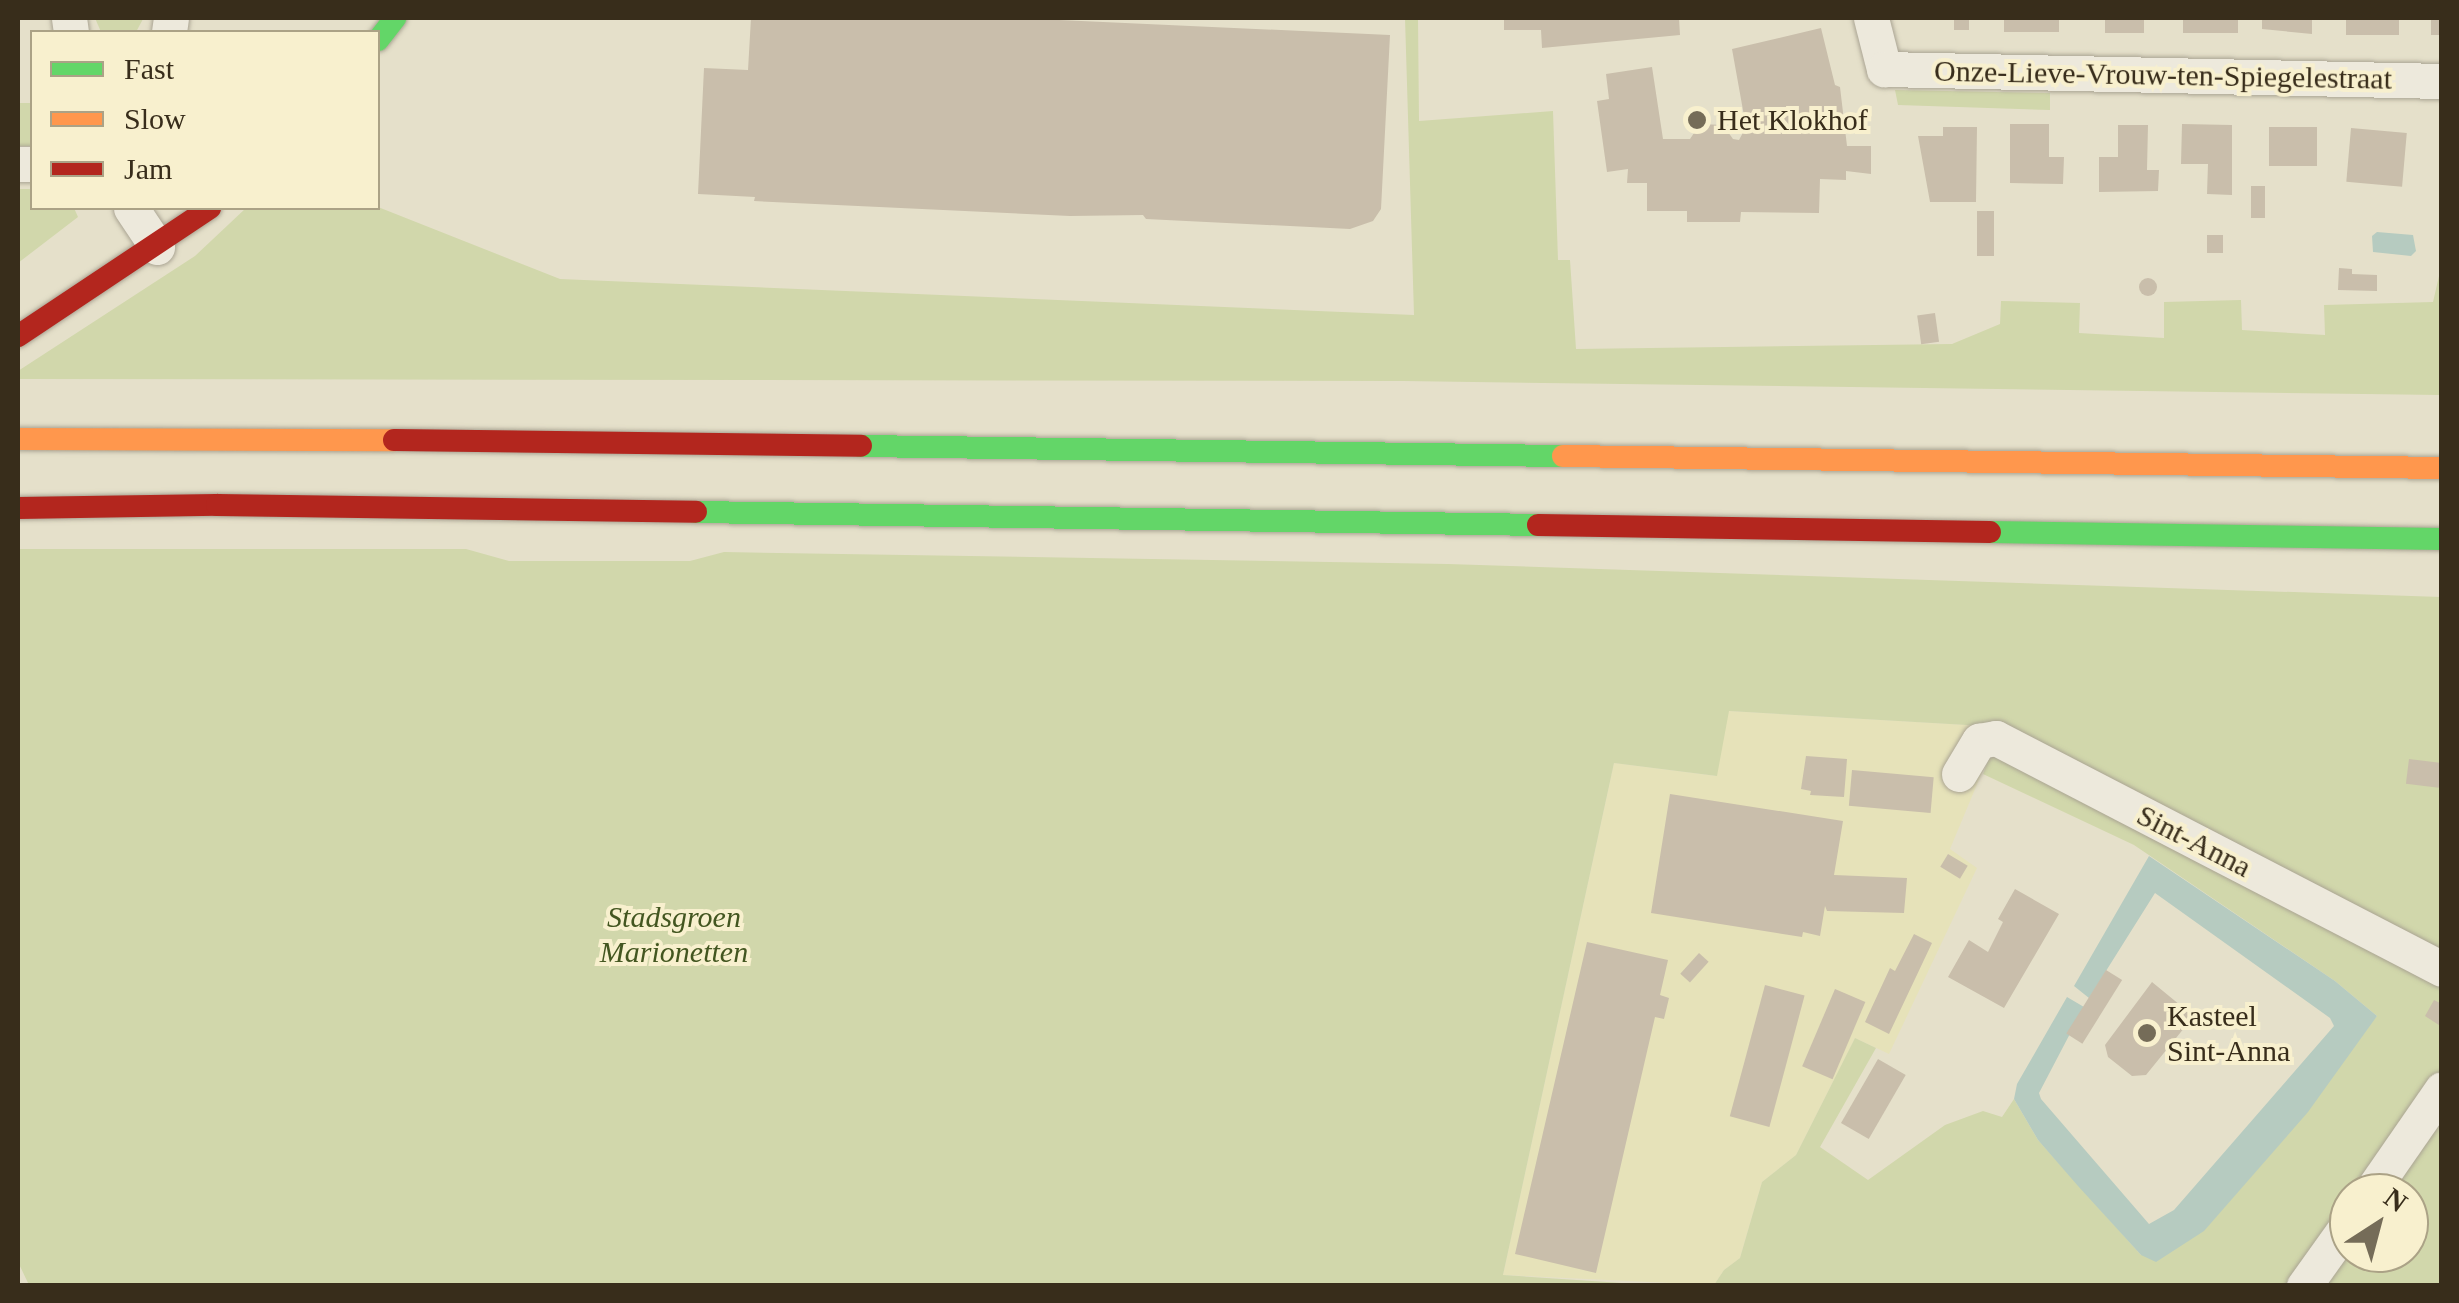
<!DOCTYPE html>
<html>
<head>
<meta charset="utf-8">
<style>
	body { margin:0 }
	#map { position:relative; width:2459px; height:1303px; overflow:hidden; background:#e5e0ca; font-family:"Times New Roman",serif }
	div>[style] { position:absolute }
	.farmland>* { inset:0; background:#e6e2b9 }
	.green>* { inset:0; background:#d1d7ab; transform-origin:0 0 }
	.water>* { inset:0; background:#b6cbc0 }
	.building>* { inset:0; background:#c9beab; transform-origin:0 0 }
	.round { border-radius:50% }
	.roads { filter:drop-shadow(0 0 2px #aaa493) drop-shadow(0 0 2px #aaa493) }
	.street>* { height:35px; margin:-17.5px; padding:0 17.5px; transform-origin:17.5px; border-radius:17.5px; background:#ede9dc }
	.fast>* { height:22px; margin:-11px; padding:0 11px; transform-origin:11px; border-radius:11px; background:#63d668 }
	.slow>* { height:22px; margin:-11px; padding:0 11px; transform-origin:11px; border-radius:11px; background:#ff974d }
	.jam>* { height:22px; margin:-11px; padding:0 11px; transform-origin:11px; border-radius:11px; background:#b3261e }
	.dots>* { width:28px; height:28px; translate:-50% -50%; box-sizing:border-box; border:5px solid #f8f0ce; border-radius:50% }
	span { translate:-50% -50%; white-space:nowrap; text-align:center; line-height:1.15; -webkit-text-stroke:8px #f8f0ce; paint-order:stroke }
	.street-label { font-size:30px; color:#382d1b }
	.poi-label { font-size:30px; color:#382d1b }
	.left { translate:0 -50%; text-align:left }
	.park-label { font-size:30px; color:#435620; font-style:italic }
	.frame { position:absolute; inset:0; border:20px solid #382d1b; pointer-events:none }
	.legend { position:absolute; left:30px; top:30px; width:350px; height:180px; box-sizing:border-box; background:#f8f0ce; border:2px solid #aba286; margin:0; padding:12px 18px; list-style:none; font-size:30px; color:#382d1b }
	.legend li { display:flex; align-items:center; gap:20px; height:50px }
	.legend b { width:50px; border:2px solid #aba286 }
	.north { position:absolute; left:2329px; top:1173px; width:100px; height:100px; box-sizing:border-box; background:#f8f0ce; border:2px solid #aba286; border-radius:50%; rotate:36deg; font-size:28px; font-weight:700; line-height:40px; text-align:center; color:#382d1b }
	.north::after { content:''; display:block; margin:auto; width:35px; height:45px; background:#756c58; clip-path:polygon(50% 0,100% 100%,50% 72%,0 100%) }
</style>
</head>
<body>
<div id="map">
	<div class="farmland">
		<i style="clip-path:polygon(1728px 711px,2001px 727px,1950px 849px,1977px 868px,1889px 1054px,1855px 1038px,1796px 1155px,1762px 1182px,1740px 1258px,1724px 1270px,1714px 1285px,1503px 1275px,1614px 763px,1716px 776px)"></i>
	</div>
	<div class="green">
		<i style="clip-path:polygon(95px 18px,143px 18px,143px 19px,136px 32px,101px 32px)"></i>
		<i style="clip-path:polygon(1405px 18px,1418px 18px,1419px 121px,1553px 111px,1558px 260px,1570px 260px,1576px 349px,1952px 344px,2000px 324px,2001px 301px,2080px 303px,2079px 333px,2164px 338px,2164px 302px,2241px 300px,2242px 330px,2325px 335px,2324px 305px,2433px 302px,2442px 263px,2441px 395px,1403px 381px,18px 379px,18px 371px,195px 256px,246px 208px,378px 207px,560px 279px,1414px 315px)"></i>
		<i style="clip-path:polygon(1895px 90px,2050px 93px,2050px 110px,1898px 105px)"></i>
		<i style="left:18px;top:103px;width:14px;height:43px"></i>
		<i style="clip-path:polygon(18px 189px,32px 189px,32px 208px,74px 208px,78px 217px,18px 263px)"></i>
		<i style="clip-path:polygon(evenodd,18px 549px,466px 549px,509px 561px,690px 561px,724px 552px,1448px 564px,2441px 597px,2441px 1285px,1714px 1285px,1724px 1270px,1740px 1258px,1762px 1182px,1796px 1155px,1855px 1038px,1876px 1048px,1820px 1147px,1868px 1180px,1945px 1125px,1983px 1111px,2002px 1117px,2014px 1099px,2038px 1140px,2141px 1255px,2377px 1016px,2335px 981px,2134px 845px,1983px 774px,2001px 727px,1729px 711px,1717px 776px,1614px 763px,1503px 1275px,1652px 1285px,29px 1285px,18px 1262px,18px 549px,2349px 1193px,2409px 1193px,2409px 1253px,2349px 1253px,2349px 1193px)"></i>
	</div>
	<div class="water">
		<i style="clip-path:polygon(2377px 232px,2413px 235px,2416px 251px,2411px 256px,2373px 252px,2372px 236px)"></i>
		<i style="clip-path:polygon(2149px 856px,2335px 981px,2377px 1016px,2308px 1112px,2204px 1231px,2156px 1262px,2141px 1255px,2078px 1186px,2038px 1140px,2014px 1099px,2017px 1084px,2067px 997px,2084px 1007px,2039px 1093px,2041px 1099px,2149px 1224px,2174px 1210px,2334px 1026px,2330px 1018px,2155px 893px,2089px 998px,2074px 986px)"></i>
	</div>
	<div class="building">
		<i style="clip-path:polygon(751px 18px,1015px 18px,1390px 35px,1381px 209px,1373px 221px,1350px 229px,1146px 219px,1143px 215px,1070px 216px,754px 201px,755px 197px,698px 194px,704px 68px,748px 70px)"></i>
		<i style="clip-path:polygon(1504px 18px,1679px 18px,1680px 35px,1542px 48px,1541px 30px,1504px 30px)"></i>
		<i style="left:1954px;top:18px;width:15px;height:12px"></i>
		<i style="left:2004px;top:18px;width:55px;height:14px"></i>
		<i style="left:2105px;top:18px;width:39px;height:15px"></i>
		<i style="left:2183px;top:18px;width:55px;height:15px"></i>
		<i style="clip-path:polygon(2262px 18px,2312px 18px,2312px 34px,2262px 29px)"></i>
		<i style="left:2346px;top:18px;width:53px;height:17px"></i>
		<i style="left:2431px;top:18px;width:11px;height:17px"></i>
		<i style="clip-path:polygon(1821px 28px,1835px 85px,1840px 87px,1847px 146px,1871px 146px,1871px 174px,1846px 171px,1846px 180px,1820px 179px,1819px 213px,1741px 212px,1740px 222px,1687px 222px,1687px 211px,1647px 211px,1647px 183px,1627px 183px,1628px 169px,1607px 172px,1597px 101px,1609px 99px,1606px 74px,1652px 67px,1663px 139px,1690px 139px,1700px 124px,1723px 125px,1733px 139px,1739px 140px,1746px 127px,1732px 49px)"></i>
		<i style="clip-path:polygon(2010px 124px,2049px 124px,2049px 157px,2064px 157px,2063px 184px,2010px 183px)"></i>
		<i style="clip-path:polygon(2182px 124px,2232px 125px,2232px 195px,2207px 194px,2208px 164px,2181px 164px)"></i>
		<i style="clip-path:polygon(2118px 125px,2148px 125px,2147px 170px,2159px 170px,2158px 191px,2099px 192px,2099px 157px,2118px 157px)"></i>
		<i style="clip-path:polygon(1943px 127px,1977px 127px,1976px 202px,1930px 202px,1918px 136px,1943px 136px)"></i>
		<i style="left:2269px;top:127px;width:48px;height:39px"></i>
		<i style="left:2351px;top:128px;width:56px;height:54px;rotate:5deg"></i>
		<i style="left:2251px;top:186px;width:14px;height:32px"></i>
		<i style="left:1977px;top:211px;width:17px;height:45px"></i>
		<i style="left:2223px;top:235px;width:18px;height:16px;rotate:90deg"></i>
		<i style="clip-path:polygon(2339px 268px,2352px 269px,2352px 274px,2377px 275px,2377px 291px,2338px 290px)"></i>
		<i class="round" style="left:2139px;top:278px;width:18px;height:18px"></i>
		<i style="left:1935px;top:313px;width:29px;height:18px;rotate:82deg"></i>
		<i style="clip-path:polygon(1806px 756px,1847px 759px,1844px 797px,1810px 795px,1811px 791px,1801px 789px)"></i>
		<i style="left:2409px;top:759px;width:33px;height:25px;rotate:7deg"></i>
		<i style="left:1852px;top:770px;width:82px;height:36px;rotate:5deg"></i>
		<i style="clip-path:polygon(1670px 794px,1843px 821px,1834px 875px,1907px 878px,1904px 913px,1827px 911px,1825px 906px,1820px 936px,1803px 932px,1802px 937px,1651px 913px)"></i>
		<i style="left:1948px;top:854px;width:23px;height:15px;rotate:31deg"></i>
		<i style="clip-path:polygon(2015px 889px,2059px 914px,2004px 1008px,1948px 977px,1969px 940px,1988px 952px,2003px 922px,1998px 919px)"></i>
		<i style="clip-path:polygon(1914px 934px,1932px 943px,1889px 1034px,1865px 1022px,1890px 968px,1895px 971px)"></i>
		<i style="clip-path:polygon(1587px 942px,1668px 960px,1660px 995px,1669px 998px,1664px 1019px,1655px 1017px,1596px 1273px,1515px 1254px)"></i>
		<i style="left:1699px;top:953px;width:13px;height:28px;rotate:42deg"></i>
		<i style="left:2106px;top:970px;width:19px;height:75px;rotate:32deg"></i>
		<i style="clip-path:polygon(2152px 982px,2197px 1019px,2189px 1022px,2146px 1075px,2132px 1076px,2108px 1057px,2105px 1045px)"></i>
		<i style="left:1765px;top:985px;width:41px;height:136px;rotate:15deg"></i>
		<i style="left:1835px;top:989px;width:33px;height:84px;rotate:23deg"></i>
		<i style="clip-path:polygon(2434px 1000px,2442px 1004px,2442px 1027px,2425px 1016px)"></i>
		<i style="left:1878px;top:1059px;width:32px;height:74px;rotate:30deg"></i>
	</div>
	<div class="roads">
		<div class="street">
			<i style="left:69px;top:18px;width:14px;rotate:82deg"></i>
			<i style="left:1871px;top:18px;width:53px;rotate:75.7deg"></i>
			<i style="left:1884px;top:69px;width:558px;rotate:1.23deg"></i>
			<i style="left:169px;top:32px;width:14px;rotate:-82deg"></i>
			<i style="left:18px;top:164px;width:14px"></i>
			<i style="left:131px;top:208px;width:47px;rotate:56.3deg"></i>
			<i style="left:1959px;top:774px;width:39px;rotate:-59deg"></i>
			<i style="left:1979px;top:741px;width:17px;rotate:-10deg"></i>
			<i style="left:1996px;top:738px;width:502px;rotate:27.38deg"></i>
			<i style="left:2370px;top:1193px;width:126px;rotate:-55.3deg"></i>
			<i style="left:2304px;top:1286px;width:77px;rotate:-54.5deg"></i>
		</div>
		<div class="fast">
			<i style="left:378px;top:40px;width:28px;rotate:-52deg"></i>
			<i style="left:861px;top:446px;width:702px;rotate:0.82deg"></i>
			<i style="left:696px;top:512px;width:842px;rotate:0.88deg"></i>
			<i style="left:1990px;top:532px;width:452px;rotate:0.9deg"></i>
		</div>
		<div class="slow">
			<i style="left:18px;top:439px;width:376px;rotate:0.2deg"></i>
			<i style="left:1563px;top:456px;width:879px;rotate:0.78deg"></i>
		</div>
		<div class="jam">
			<i style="left:18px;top:336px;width:231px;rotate:-33.7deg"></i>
			<i style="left:394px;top:440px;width:467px;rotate:0.7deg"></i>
			<i style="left:18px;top:508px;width:199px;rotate:-0.9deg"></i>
			<i style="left:217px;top:505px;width:479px;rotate:0.8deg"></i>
			<i style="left:1538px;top:525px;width:452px;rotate:0.9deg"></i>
		</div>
	</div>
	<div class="dots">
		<i style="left:1697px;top:120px;background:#756c58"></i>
		<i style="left:2147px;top:1033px;background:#756c58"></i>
	</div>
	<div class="street-label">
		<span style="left:2163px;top:75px;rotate:1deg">Onze-Lieve-Vrouw-ten-Spiegelestraat</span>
		<span style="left:2194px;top:841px;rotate:27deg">Sint-Anna</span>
	</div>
	<div class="poi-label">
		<span class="left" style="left:1717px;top:120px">Het Klokhof</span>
		<span class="left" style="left:2167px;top:1033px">Kasteel<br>Sint-Anna</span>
	</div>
	<div class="park-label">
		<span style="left:674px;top:934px">Stadsgroen<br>Marionetten</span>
	</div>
	<div class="frame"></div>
	<ul class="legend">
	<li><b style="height:12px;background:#63d668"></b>Fast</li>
	<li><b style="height:12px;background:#ff974d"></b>Slow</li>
	<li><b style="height:12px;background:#b3261e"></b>Jam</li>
	</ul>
	<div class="north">N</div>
</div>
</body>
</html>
